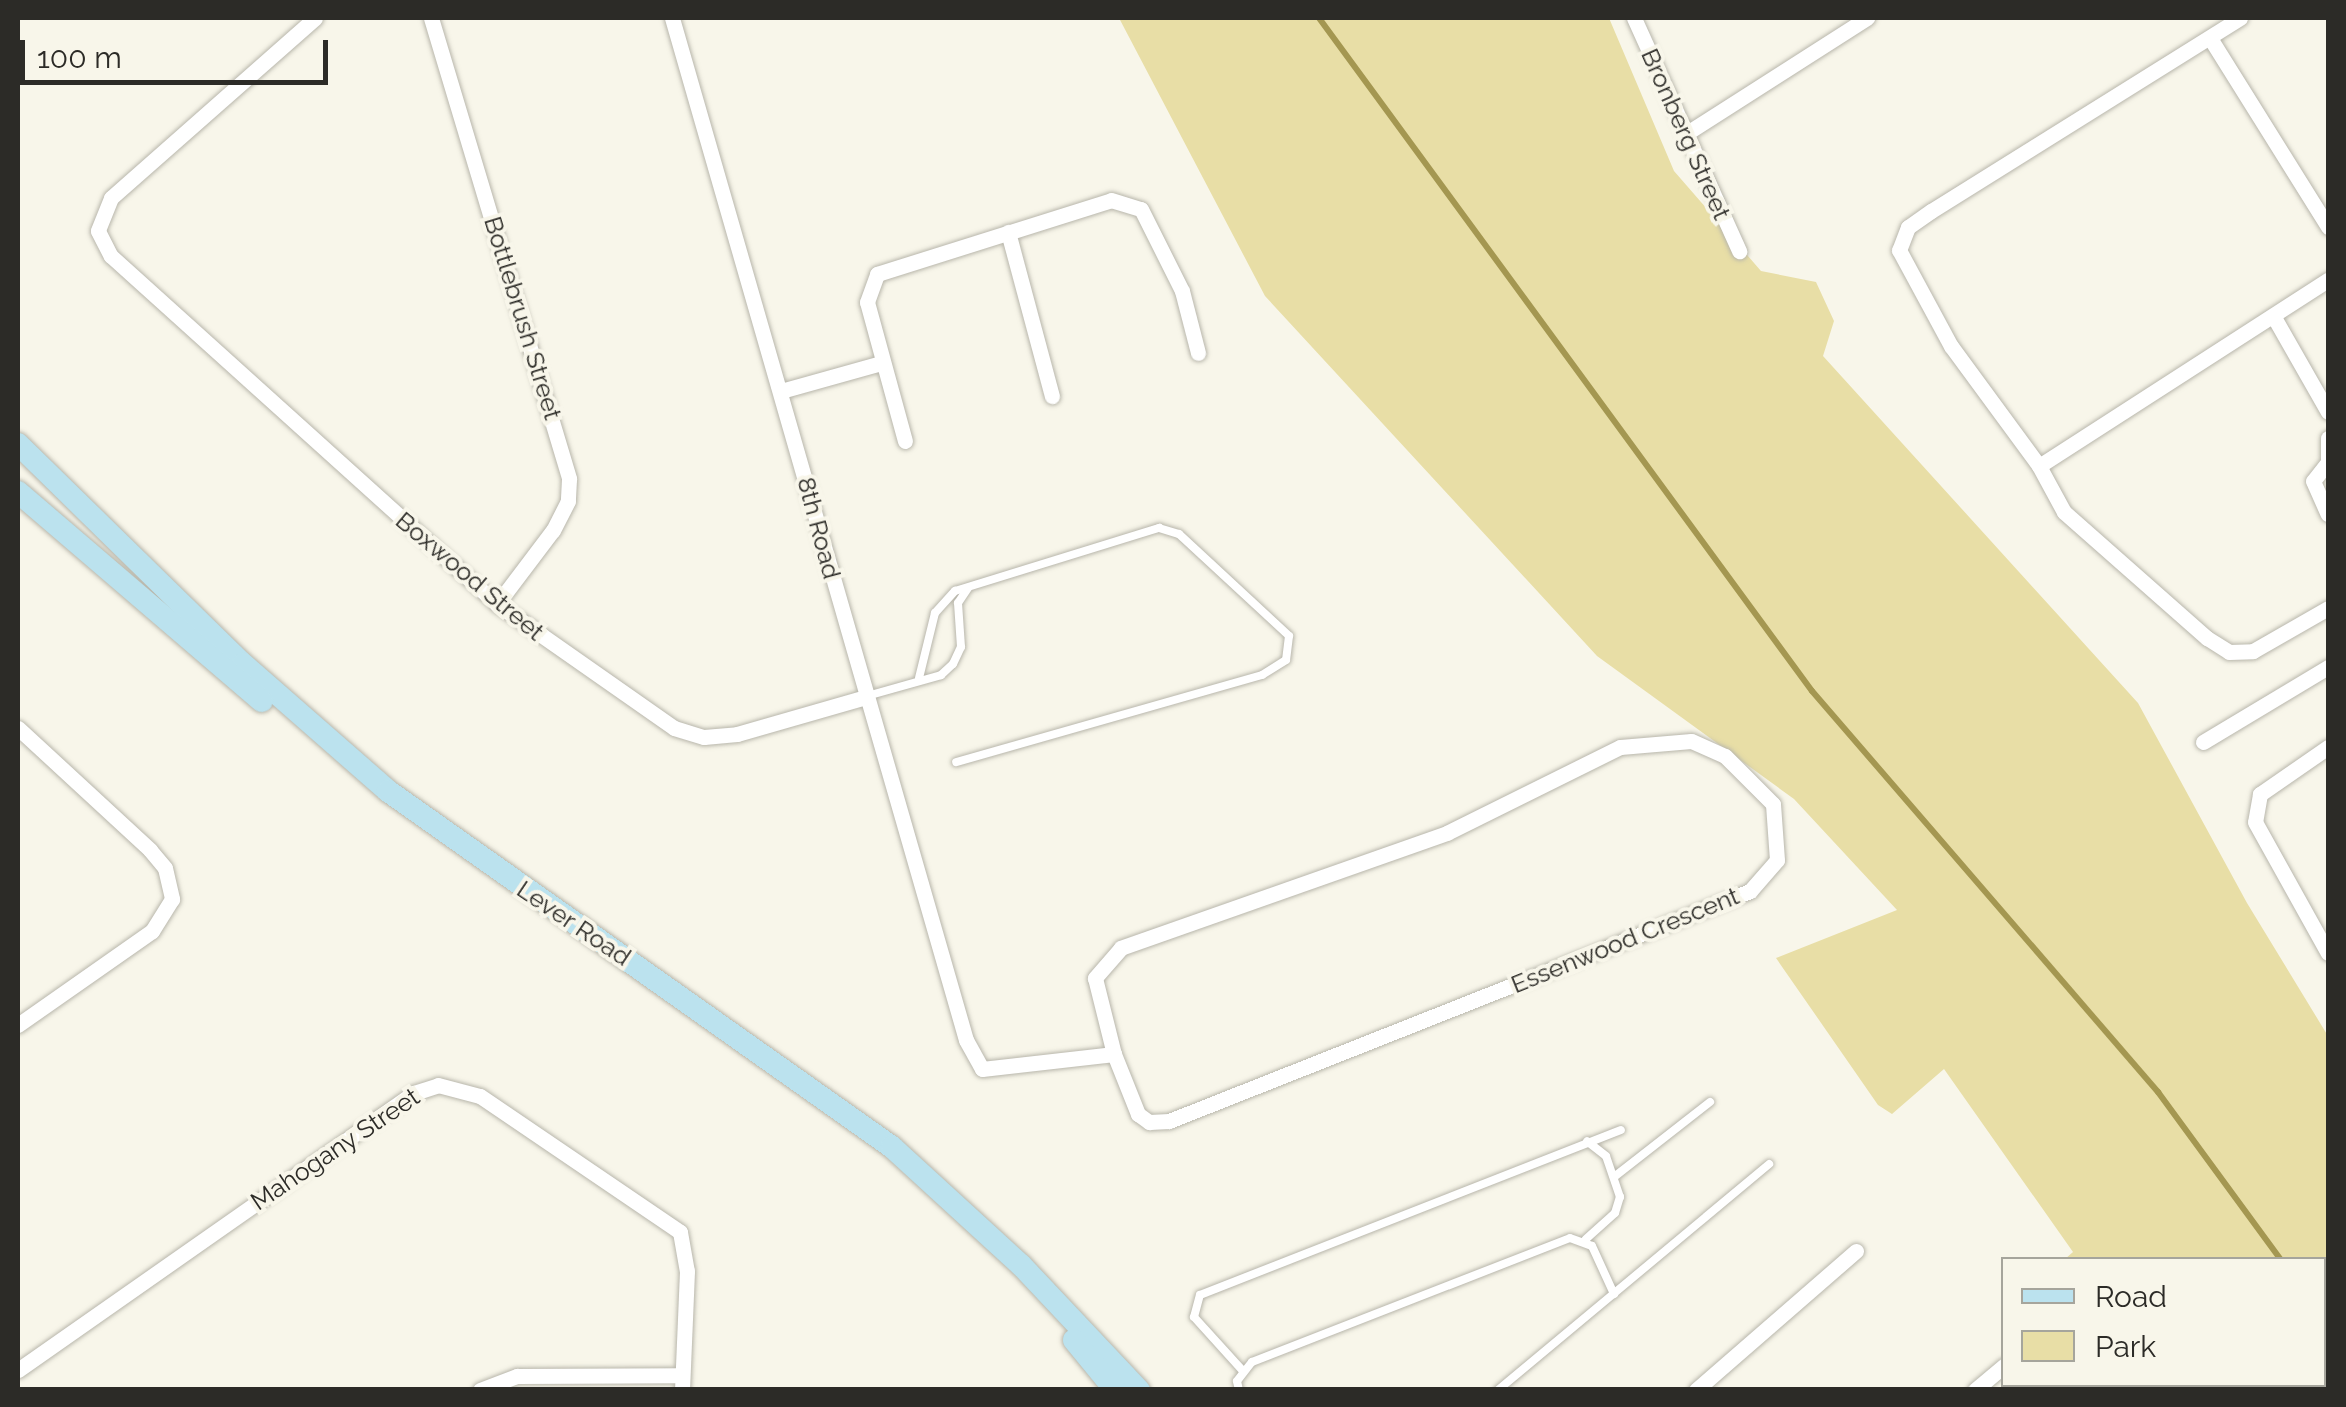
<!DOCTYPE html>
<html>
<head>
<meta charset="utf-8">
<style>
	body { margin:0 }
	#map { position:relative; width:2346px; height:1407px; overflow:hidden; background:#f8f6ea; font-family:Raleway,sans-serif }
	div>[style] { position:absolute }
	.green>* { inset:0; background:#e8dea6 }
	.stream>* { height:6px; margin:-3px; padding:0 3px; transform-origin:3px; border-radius:3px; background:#a49751 }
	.roads { filter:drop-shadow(0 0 2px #b8b6ab) drop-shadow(0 0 2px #b8b6ab) }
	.service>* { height:8px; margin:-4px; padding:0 4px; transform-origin:4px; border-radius:4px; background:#fff }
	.minor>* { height:15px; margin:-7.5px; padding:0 7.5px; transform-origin:7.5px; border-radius:7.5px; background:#fff }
	.secondary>* { height:22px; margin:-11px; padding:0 11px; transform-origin:11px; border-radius:11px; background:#bbe2ee }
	span { translate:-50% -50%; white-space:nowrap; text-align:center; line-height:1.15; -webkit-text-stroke:8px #f8f6ea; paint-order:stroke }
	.street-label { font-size:25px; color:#2c2b27 }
	.frame { position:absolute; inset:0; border:20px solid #2c2b27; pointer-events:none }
	.legend { position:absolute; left:2001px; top:1257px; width:325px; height:130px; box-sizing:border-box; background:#f8f6ea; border:2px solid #a6a59c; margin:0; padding:12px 18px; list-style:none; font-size:30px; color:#2c2b27 }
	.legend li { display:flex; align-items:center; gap:20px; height:50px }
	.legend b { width:50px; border:2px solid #a6a59c }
	.scale { position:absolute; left:20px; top:40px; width:308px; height:45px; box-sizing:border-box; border:5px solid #2c2b27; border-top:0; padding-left:12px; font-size:30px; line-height:35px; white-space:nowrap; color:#2c2b27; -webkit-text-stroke:8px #f8f6ea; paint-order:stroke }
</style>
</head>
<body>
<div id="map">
	<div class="green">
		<i style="clip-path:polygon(1119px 18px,1609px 18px,1674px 171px,1761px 271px,1816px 282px,1834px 321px,1823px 356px,2138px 703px,2247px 903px,2328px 1036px,2328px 1389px,2121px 1389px,2118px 1385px,2324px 1384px,2324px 1260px,2065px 1259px,2073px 1252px,1944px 1069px,1892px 1114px,1878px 1105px,1776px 958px,1897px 910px,1794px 799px,1597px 656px,1265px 296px)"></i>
	</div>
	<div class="stream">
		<i style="left:1319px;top:18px;width:834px;rotate:53.78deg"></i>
		<i style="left:1812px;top:691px;width:530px;rotate:49.21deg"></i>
		<i style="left:2158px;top:1092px;width:208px;rotate:53.8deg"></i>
		<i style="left:2324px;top:1324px;width:10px;rotate:66deg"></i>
	</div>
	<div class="roads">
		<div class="service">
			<i style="left:919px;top:678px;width:67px;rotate:-76.2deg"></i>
			<i style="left:935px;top:613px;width:30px;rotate:-48deg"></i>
			<i style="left:955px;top:591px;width:214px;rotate:-17.2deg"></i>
			<i style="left:1159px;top:528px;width:21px;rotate:17deg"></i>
			<i style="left:1179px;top:534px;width:150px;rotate:42.8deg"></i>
			<i style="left:1289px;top:636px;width:24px;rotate:97deg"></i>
			<i style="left:1286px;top:660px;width:28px;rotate:148deg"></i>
			<i style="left:1262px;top:675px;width:318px;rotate:164.1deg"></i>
			<i style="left:867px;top:696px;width:77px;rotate:-15.8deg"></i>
			<i style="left:941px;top:675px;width:16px;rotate:-43deg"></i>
			<i style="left:953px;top:664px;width:19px;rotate:-65deg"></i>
			<i style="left:961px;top:647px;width:44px;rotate:-93.9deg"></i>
			<i style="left:958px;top:603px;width:18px;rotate:-56deg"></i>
			<i style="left:1614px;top:1177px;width:122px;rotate:-38deg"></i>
			<i style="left:1586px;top:1239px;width:39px;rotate:-42deg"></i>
			<i style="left:1615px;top:1213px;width:17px;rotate:-73deg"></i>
			<i style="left:1620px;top:1197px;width:43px;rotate:-108.9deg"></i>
			<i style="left:1606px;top:1156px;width:24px;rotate:-142deg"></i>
			<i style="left:1243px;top:1371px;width:73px;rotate:-132.2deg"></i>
			<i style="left:1194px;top:1317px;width:23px;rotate:-75deg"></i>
			<i style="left:1200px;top:1295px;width:452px;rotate:-21.4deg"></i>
			<i style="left:1239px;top:1390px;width:9px;rotate:-103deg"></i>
			<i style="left:1237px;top:1381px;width:24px;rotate:-52deg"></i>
			<i style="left:1252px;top:1362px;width:341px;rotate:-21.3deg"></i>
			<i style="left:1570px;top:1238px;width:23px;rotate:20deg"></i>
			<i style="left:1592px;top:1246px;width:53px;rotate:65.4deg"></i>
			<i style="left:1498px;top:1390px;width:353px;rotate:-39.8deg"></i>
		</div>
		<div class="minor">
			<i style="left:315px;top:18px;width:272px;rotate:138.6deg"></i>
			<i style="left:111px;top:198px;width:35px;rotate:112deg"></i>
			<i style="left:98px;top:231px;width:28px;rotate:63deg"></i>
			<i style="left:111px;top:256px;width:520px;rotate:42.04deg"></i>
			<i style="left:497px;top:604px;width:216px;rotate:35deg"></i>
			<i style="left:674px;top:728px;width:31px;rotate:17deg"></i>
			<i style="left:704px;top:737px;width:33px;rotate:-5deg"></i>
			<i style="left:737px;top:734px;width:134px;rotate:-16deg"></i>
			<i style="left:431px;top:18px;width:481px;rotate:73.3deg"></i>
			<i style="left:569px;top:479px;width:22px;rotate:93deg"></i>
			<i style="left:568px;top:501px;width:33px;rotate:117deg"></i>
			<i style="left:553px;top:530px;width:93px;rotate:127.1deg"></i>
			<i style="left:672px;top:18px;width:1063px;rotate:73.95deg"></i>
			<i style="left:966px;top:1040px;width:33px;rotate:61deg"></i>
			<i style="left:982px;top:1069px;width:133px;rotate:-6.5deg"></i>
			<i style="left:1114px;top:1054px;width:65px;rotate:68.2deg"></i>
			<i style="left:1138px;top:1114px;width:14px;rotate:36deg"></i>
			<i style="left:1149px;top:1122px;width:20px;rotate:-3deg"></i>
			<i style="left:1169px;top:1121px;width:625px;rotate:-21.6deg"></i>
			<i style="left:1750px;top:891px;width:41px;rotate:-48.9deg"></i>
			<i style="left:1777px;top:860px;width:56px;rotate:-94.1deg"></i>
			<i style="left:1773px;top:804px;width:68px;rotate:-135deg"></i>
			<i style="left:1725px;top:756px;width:37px;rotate:-156deg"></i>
			<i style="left:1691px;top:741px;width:71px;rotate:175.2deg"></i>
			<i style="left:1620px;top:747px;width:193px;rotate:153.6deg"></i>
			<i style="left:1447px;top:833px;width:346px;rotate:160.6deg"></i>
			<i style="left:1121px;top:948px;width:40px;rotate:131deg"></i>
			<i style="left:1095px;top:978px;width:78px;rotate:76deg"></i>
			<i style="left:1634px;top:18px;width:256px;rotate:65.7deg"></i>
			<i style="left:2240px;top:18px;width:364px;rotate:148deg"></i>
			<i style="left:1931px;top:211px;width:28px;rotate:145deg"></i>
			<i style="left:1908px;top:227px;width:25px;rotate:111deg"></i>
			<i style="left:1899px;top:250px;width:109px;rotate:61.6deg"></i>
			<i style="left:1951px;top:346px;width:149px;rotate:53.7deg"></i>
			<i style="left:2039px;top:466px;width:52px;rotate:61.5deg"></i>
			<i style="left:2064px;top:512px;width:191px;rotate:41.4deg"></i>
			<i style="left:2207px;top:638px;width:26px;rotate:32deg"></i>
			<i style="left:2229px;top:652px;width:24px;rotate:-2deg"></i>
			<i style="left:2253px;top:651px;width:86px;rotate:-29.8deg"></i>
			<i style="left:2210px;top:38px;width:223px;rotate:58deg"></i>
			<i style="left:1687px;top:133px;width:214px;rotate:-32.6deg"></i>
			<i style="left:1008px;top:232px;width:170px;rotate:75deg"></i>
			<i style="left:2275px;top:319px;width:107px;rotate:60.3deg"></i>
			<i style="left:781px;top:391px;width:104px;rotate:-15.6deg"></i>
			<i style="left:2328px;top:438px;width:25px;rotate:90deg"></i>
			<i style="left:905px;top:441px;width:144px;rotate:-105.3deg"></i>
			<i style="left:867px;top:302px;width:30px;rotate:-70deg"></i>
			<i style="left:877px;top:274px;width:245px;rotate:-17.5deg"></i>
			<i style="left:1111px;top:200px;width:31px;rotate:17deg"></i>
			<i style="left:1141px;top:209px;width:92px;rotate:63.4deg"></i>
			<i style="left:1182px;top:291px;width:64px;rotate:75.5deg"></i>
			<i style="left:2328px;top:462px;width:24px;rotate:128deg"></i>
			<i style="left:2313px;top:481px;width:36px;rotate:66deg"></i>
			<i style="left:2039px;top:466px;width:344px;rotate:-32.8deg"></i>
			<i style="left:18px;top:728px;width:180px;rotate:42.7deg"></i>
			<i style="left:150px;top:850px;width:23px;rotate:50deg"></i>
			<i style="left:165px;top:868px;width:32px;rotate:77deg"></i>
			<i style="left:172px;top:899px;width:38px;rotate:122deg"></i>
			<i style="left:152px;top:931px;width:164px;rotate:145deg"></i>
			<i style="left:2203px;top:742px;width:146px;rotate:-31deg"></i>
			<i style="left:2328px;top:747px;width:83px;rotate:145.3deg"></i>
			<i style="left:2260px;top:794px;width:28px;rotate:100deg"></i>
			<i style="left:2255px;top:822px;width:150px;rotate:60.9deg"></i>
			<i style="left:18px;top:1370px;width:483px;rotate:-35deg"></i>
			<i style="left:414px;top:1093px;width:25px;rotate:-18deg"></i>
			<i style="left:438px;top:1085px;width:43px;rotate:14.7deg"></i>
			<i style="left:480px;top:1096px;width:242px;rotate:34.2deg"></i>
			<i style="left:680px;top:1232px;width:40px;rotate:80deg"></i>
			<i style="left:687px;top:1271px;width:119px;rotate:92.4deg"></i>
			<i style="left:480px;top:1390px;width:40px;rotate:-21deg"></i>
			<i style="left:517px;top:1376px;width:165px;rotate:-0.3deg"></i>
			<i style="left:1696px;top:1390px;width:212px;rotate:-41deg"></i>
			<i style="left:1975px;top:1390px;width:38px;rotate:-40deg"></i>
		</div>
		<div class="secondary">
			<i style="left:18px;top:444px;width:315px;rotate:44.4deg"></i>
			<i style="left:243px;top:664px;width:193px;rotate:41.2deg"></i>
			<i style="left:388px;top:791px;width:617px;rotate:35.24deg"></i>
			<i style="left:892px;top:1147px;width:175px;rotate:42.5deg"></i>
			<i style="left:1021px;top:1265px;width:172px;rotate:46.7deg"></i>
			<i style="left:18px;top:492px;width:321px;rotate:40.6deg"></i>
			<i style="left:1074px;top:1340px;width:65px;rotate:50.6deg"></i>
		</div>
	</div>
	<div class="street-label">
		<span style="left:1686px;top:134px;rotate:66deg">Bronberg Street</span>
		<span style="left:523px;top:318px;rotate:73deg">Bottlebrush Street</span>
		<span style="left:819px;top:528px;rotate:75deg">8th Road</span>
		<span style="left:470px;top:576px;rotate:40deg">Boxwood Street</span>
		<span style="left:574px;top:923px;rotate:34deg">Lever Road</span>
		<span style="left:1625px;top:940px;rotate:-22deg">Essenwood Crescent</span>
		<span style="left:335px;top:1149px;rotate:-34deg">Mahogany Street</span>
	</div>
	<div class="frame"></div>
	<ul class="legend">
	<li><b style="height:12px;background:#bbe2ee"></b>Road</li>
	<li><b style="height:28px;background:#e8dea6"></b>Park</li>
	</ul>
	<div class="scale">100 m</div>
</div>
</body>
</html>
